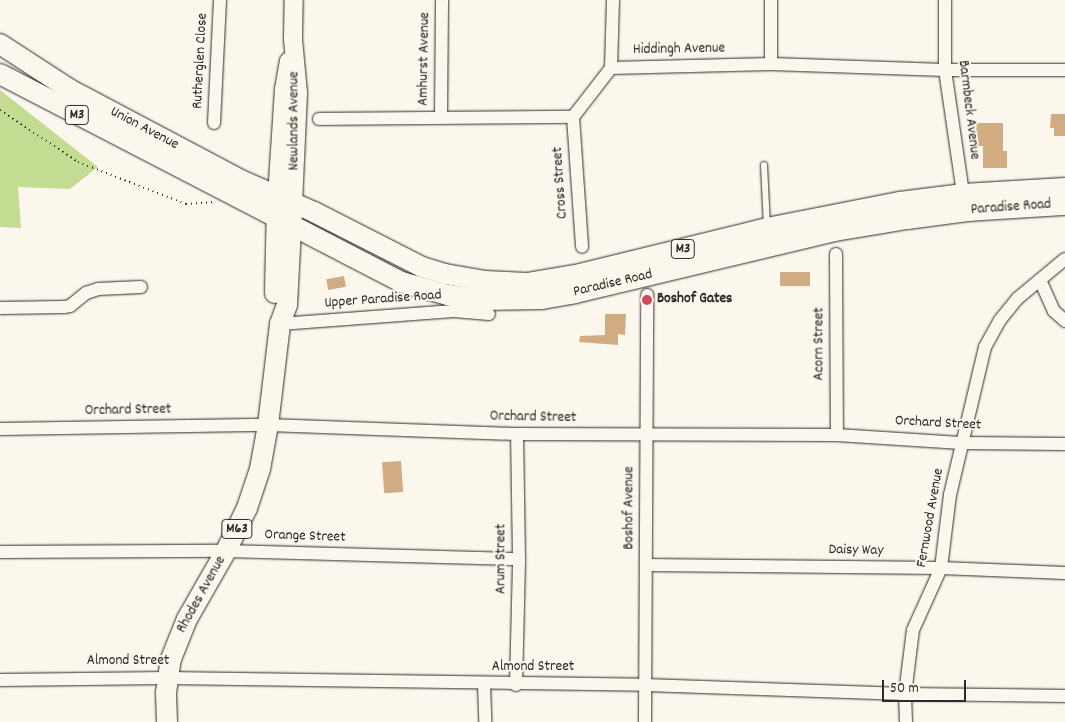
<!DOCTYPE html>
<html>
<head>
<meta charset="utf-8">
<style>
	body { margin:0 }
	#map { position:relative; width:1065px; height:722px; overflow:hidden; background:#fbf7ec; font-family:Dekko,sans-serif }
	div>[style] { position:absolute }
	.green>* { inset:0; background:#c4dc92 }
	.building>* { inset:0; background:#d1ac83; transform-origin:0 0 }
	.path>* { height:2px; margin-top:-1px; transform-origin:0; background:repeating-linear-gradient(90deg,#2b2b2b 0 1px,transparent 0 5px) }
	.roads { filter:drop-shadow(0 0 1px #2b2b2b) drop-shadow(0 0 1px #2b2b2b) }
	.service>* { height:6px; margin:-3px; padding:0 3px; transform-origin:3px; border-radius:3px; background:#fbf7ec }
	.minor>* { height:12px; margin:-6px; padding:0 6px; transform-origin:6px; border-radius:6px; background:#fbf7ec }
	.secondary>* { height:18px; margin:-9px; padding:0 9px; transform-origin:9px; border-radius:9px; background:#fbf7ec }
	.primary>* { height:20px; margin:-10px; padding:0 10px; transform-origin:10px; border-radius:10px; background:#fbf7ec }
	.trunk>* { height:20px; margin:-10px; padding:0 10px; transform-origin:10px; border-radius:10px; background:#fbf7ec }
	.dots>* { width:14px; height:14px; translate:-50% -50%; box-sizing:border-box; border:2px solid #fbf7ec; border-radius:50% }
	span { translate:-50% -50%; white-space:nowrap; text-align:center; line-height:1.15; -webkit-text-stroke:4px #fbf7ec; paint-order:stroke }
	.shield-label span { padding:1px 4px; background:#fbf7ec; border:1px solid; border-radius:4px; -webkit-text-stroke-width:0 }
	.shield-label { font-size:14px; color:#2b2b2b; font-weight:700 }
	.street-label { font-size:15px; color:#2b2b2b }
	.poi-label { font-size:15px; color:#2b2b2b; font-weight:700 }
	.left { translate:0 -50%; text-align:left }
	.scale { position:absolute; left:882px; top:680px; width:84px; height:22px; box-sizing:border-box; border:2px solid #2b2b2b; border-top:0; padding-left:6px; font-size:15px; line-height:18px; white-space:nowrap; color:#2b2b2b; -webkit-text-stroke:4px #fbf7ec; paint-order:stroke }
</style>
</head>
<body>
<div id="map">
	<div class="green">
		<i style="clip-path:polygon(0 90px,98px 167px,70px 189px,18px 187px,21px 228px,0 227px)"></i>
	</div>
	<div class="building">
		<i style="clip-path:polygon(1051px 114px,1065px 114px,1065px 136px,1054px 136px,1054px 128px,1050px 128px)"></i>
		<i style="clip-path:polygon(970px 123px,1003px 123px,1003px 151px,1007px 151px,1007px 168px,983px 168px,983px 146px,970px 146px)"></i>
		<i style="left:780px;top:272px;width:30px;height:14px"></i>
		<i style="left:344px;top:276px;width:11px;height:18px;rotate:80deg"></i>
		<i style="clip-path:polygon(605px 314px,626px 314px,625px 335px,618px 334px,618px 345px,579px 342px,580px 336px,605px 335px)"></i>
		<i style="left:401px;top:461px;width:31px;height:19px;rotate:86deg"></i>
	</div>
	<div class="path">
		<i style="left:0;top:110px;width:94px;rotate:33.7deg"></i>
		<i style="left:78px;top:162px;width:116px;rotate:21.3deg"></i>
		<i style="left:186px;top:204px;width:28px;rotate:-4deg"></i>
	</div>
	<div class="roads">
		<div class="service">
			<i style="left:764px;top:165px;width:61px;rotate:87.2deg"></i>
		</div>
		<div class="minor">
			<i style="left:771px;top:0;width:64px;rotate:90deg"></i>
			<i style="left:945px;top:0;width:70px;rotate:90deg"></i>
			<i style="left:945px;top:70px;width:125px;rotate:81.7deg"></i>
			<i style="left:611px;top:68px;width:68px;rotate:-88.3deg"></i>
			<i style="left:573px;top:117px;width:130px;rotate:86deg"></i>
			<i style="left:441px;top:118px;width:118px;rotate:-89.5deg"></i>
			<i style="left:319px;top:119px;width:254px;rotate:-0.5deg"></i>
			<i style="left:573px;top:117px;width:62px;rotate:-52.2deg"></i>
			<i style="left:611px;top:68px;width:160px;rotate:-1.4deg"></i>
			<i style="left:771px;top:64px;width:174px;rotate:2deg"></i>
			<i style="left:945px;top:70px;width:120px"></i>
			<i style="left:214px;top:123px;width:123px;rotate:-87.2deg"></i>
			<i style="left:836px;top:254px;width:181px;rotate:89.7deg"></i>
			<i style="left:1040px;top:280px;width:34px;rotate:66deg"></i>
			<i style="left:1054px;top:311px;width:15px;rotate:42deg"></i>
			<i style="left:0;top:308px;width:64px;rotate:-0.9deg"></i>
			<i style="left:64px;top:307px;width:6px;rotate:-9deg"></i>
			<i style="left:70px;top:306px;width:21px;rotate:-39deg"></i>
			<i style="left:86px;top:293px;width:13px;rotate:-18deg"></i>
			<i style="left:98px;top:289px;width:43px;rotate:-2.7deg"></i>
			<i style="left:280px;top:324px;width:174px;rotate:-4.3deg"></i>
			<i style="left:454px;top:311px;width:35px;rotate:5deg"></i>
			<i style="left:0;top:429px;width:268px;rotate:-0.9deg"></i>
			<i style="left:268px;top:425px;width:249px;rotate:2.1deg"></i>
			<i style="left:517px;top:434px;width:320px;rotate:0.2deg"></i>
			<i style="left:837px;top:435px;width:124px;rotate:3.7deg"></i>
			<i style="left:961px;top:443px;width:104px;rotate:0.6deg"></i>
			<i style="left:0;top:552px;width:226px;rotate:-0.3deg"></i>
			<i style="left:226px;top:551px;width:293px;rotate:1.6deg"></i>
			<i style="left:646px;top:565px;width:295px;rotate:0.6deg"></i>
			<i style="left:941px;top:568px;width:124px;rotate:2.3deg"></i>
			<i style="left:0;top:680px;width:167px;rotate:-0.7deg"></i>
			<i style="left:167px;top:678px;width:478px;rotate:0.8deg"></i>
			<i style="left:645px;top:685px;width:260px;rotate:2deg"></i>
			<i style="left:905px;top:694px;width:160px;rotate:0.7deg"></i>
			<i style="left:484px;top:684px;width:38px;rotate:88deg"></i>
			<i style="left:516px;top:685px;width:126px;rotate:-88.6deg"></i>
			<i style="left:519px;top:559px;width:125px;rotate:-90.9deg"></i>
			<i style="left:645px;top:722px;width:427px;rotate:-89.7deg"></i>
			<i style="left:906px;top:722px;width:28px;rotate:-92deg"></i>
			<i style="left:905px;top:694px;width:64px;rotate:-82.9deg"></i>
			<i style="left:913px;top:630px;width:68px;rotate:-65.7deg"></i>
			<i style="left:941px;top:568px;width:74px;rotate:-83deg"></i>
			<i style="left:950px;top:495px;width:152px;rotate:-76.7deg"></i>
			<i style="left:985px;top:347px;width:31px;rotate:-61deg"></i>
			<i style="left:1000px;top:320px;width:28px;rotate:-51deg"></i>
			<i style="left:1018px;top:298px;width:61px;rotate:-39.7deg"></i>
		</div>
		<div class="secondary">
			<i style="left:277px;top:197px;width:108px;rotate:-86.3deg"></i>
			<i style="left:284px;top:89px;width:28px;rotate:-80deg"></i>
			<i style="left:293px;top:204px;width:111px;rotate:-87.4deg"></i>
			<i style="left:298px;top:93px;width:54px;rotate:-95.3deg"></i>
			<i style="left:293px;top:39px;width:39px;rotate:-89deg"></i>
		</div>
		<div class="primary">
			<i style="left:275px;top:293px;width:91px;rotate:-88.7deg"></i>
			<i style="left:167px;top:722px;width:29px;rotate:-92deg"></i>
			<i style="left:166px;top:693px;width:34px;rotate:-82deg"></i>
			<i style="left:171px;top:659px;width:43px;rotate:-68.2deg"></i>
			<i style="left:187px;top:619px;width:78px;rotate:-60.2deg"></i>
			<i style="left:226px;top:551px;width:48px;rotate:-64deg"></i>
			<i style="left:247px;top:508px;width:41px;rotate:-71.6deg"></i>
			<i style="left:260px;top:469px;width:45px;rotate:-79.7deg"></i>
			<i style="left:268px;top:425px;width:102px;rotate:-83.2deg"></i>
			<i style="left:280px;top:324px;width:20px;rotate:-70deg"></i>
			<i style="left:287px;top:305px;width:95px;rotate:-87deg"></i>
		</div>
		<div class="trunk">
			<i style="left:0;top:44px;width:82px;rotate:33.1deg"></i>
			<i style="left:69px;top:89px;width:199px;rotate:27.9deg"></i>
			<i style="left:245px;top:182px;width:75px;rotate:23.5deg"></i>
			<i style="left:314px;top:212px;width:121px;rotate:27deg"></i>
			<i style="left:422px;top:267px;width:24px;rotate:17deg"></i>
			<i style="left:445px;top:274px;width:41px;rotate:9.9deg"></i>
			<i style="left:485px;top:281px;width:42px;rotate:2.7deg"></i>
			<i style="left:527px;top:283px;width:54px;rotate:-9.6deg"></i>
			<i style="left:580px;top:274px;width:193px;rotate:-13.8deg"></i>
			<i style="left:767px;top:228px;width:136px;rotate:-11.1deg"></i>
			<i style="left:900px;top:202px;width:64px;rotate:-7.2deg"></i>
			<i style="left:963px;top:194px;width:102px;rotate:-3.4deg"></i>
			<i style="left:0;top:74px;width:452px;rotate:27.4deg"></i>
			<i style="left:401px;top:282px;width:49px;rotate:15.5deg"></i>
			<i style="left:448px;top:295px;width:36px;rotate:8deg"></i>
			<i style="left:484px;top:300px;width:58px;rotate:-1deg"></i>
			<i style="left:542px;top:299px;width:34px;rotate:-10deg"></i>
			<i style="left:575px;top:293px;width:267px;rotate:-13.4deg"></i>
			<i style="left:835px;top:231px;width:73px;rotate:-9.5deg"></i>
			<i style="left:907px;top:219px;width:63px;rotate:-7.4deg"></i>
			<i style="left:969px;top:211px;width:96px;rotate:-3.6deg"></i>
		</div>
	</div>
	<div class="dots">
		<i style="left:647px;top:300px;background:#d1495b"></i>
	</div>
	<div class="shield-label">
		<span style="left:77px;top:115px">M3</span>
		<span style="left:683px;top:249px">M3</span>
		<span style="left:237px;top:529px">M63</span>
	</div>
	<div class="street-label">
		<span style="left:679px;top:50px;rotate:-1deg">Hiddingh Avenue</span>
		<span style="left:425px;top:59px;rotate:-89deg">Amhurst Avenue</span>
		<span style="left:201px;top:61px;rotate:-87deg">Rutherglen Close</span>
		<span style="left:968px;top:110px;rotate:83deg">Barmbeck Avenue</span>
		<span style="left:295px;top:121px;rotate:-90deg">Newlands Avenue</span>
		<span style="left:144px;top:129px;rotate:28deg">Union Avenue</span>
		<span style="left:561px;top:183px;rotate:-94deg">Cross Street</span>
		<span style="left:1011px;top:208px;rotate:-4deg">Paradise Road</span>
		<span style="left:613px;top:284px;rotate:-13deg">Paradise Road</span>
		<span style="left:383px;top:300px;rotate:-4deg">Upper Paradise Road</span>
		<span style="left:820px;top:344px;rotate:-90deg">Acorn Street</span>
		<span style="left:128px;top:411px;rotate:-1deg">Orchard Street</span>
		<span style="left:533px;top:418px;rotate:1deg">Orchard Street</span>
		<span style="left:938px;top:424px;rotate:3deg">Orchard Street</span>
		<span style="left:630px;top:508px;rotate:-90deg">Boshof Avenue</span>
		<span style="left:931px;top:518px;rotate:-80deg">Fernwood Avenue</span>
		<span style="left:305px;top:537px;rotate:2deg">Orange Street</span>
		<span style="left:856px;top:551px;rotate:1deg">Daisy Way</span>
		<span style="left:502px;top:559px;rotate:-90deg">Arum Street</span>
		<span style="left:202px;top:595px;rotate:-61deg">Rhodes Avenue</span>
		<span style="left:128px;top:662px">Almond Street</span>
		<span style="left:533px;top:668px">Almond Street</span>
	</div>
	<div class="poi-label">
		<span class="left" style="left:657px;top:300px">Boshof Gates</span>
	</div>
	<div class="scale">50 m</div>
</div>
</body>
</html>
